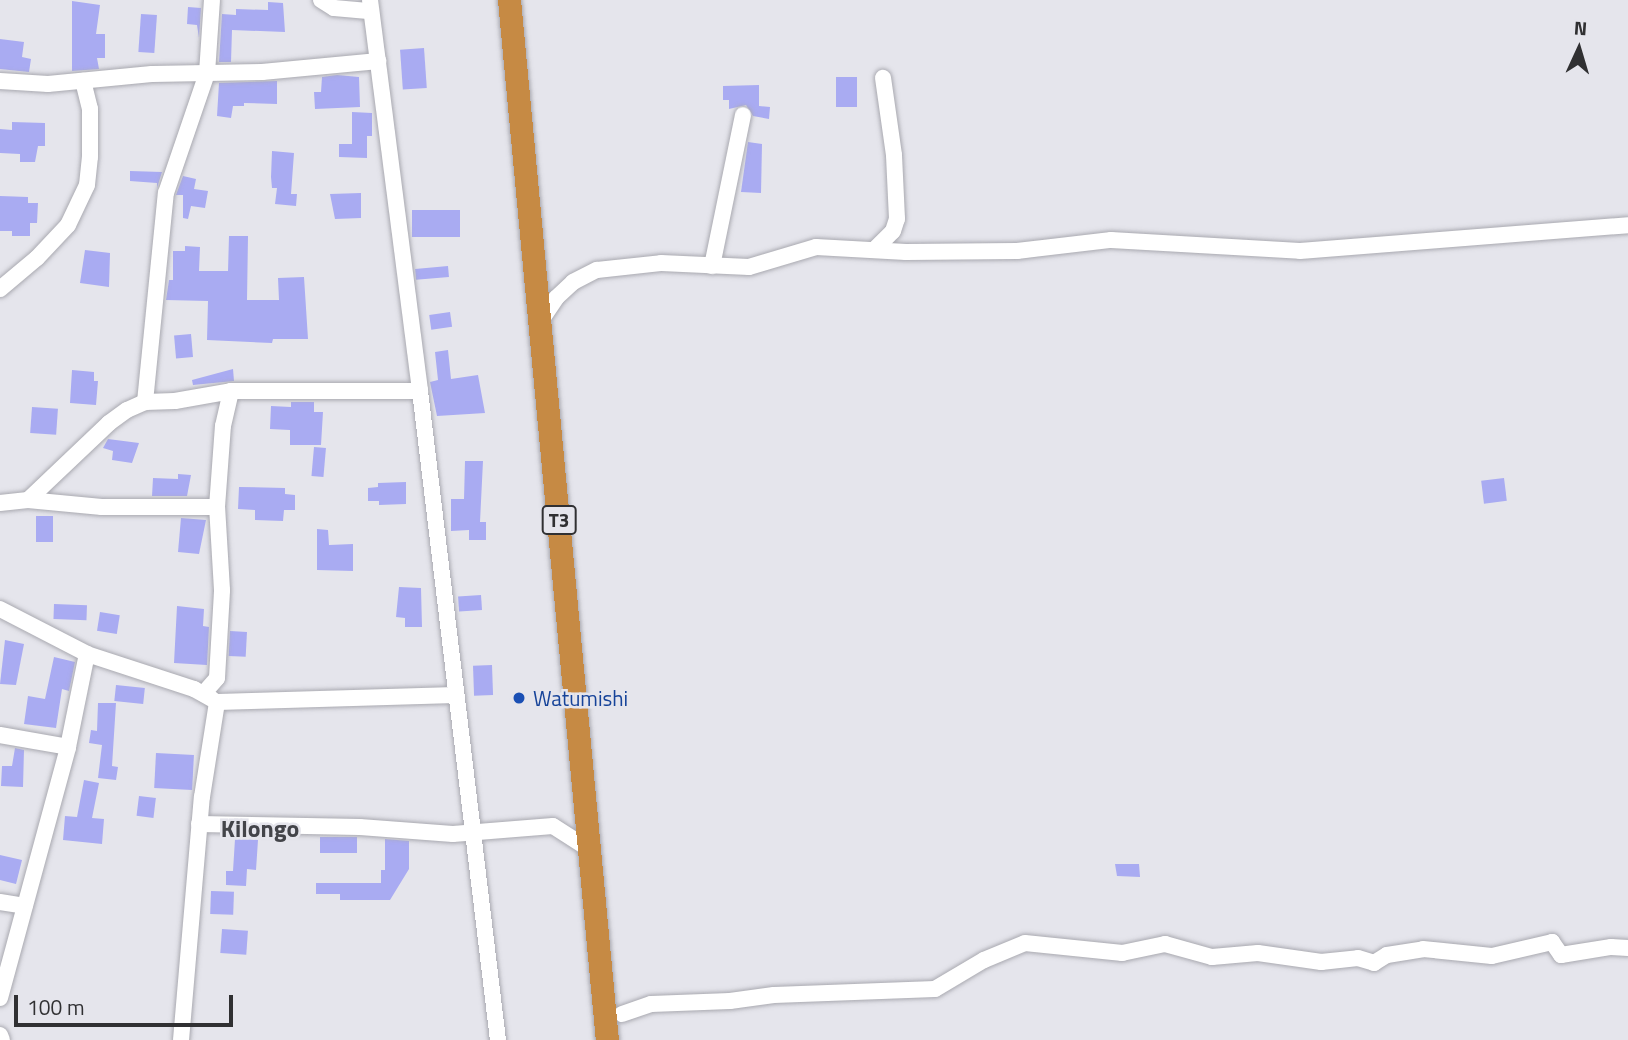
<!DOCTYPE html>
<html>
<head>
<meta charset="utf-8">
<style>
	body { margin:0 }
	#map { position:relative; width:1628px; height:1040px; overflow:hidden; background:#e5e5ec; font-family:"Titillium Web",sans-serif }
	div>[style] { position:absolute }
	.building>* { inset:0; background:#a9abf2; transform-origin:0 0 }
	.roads { filter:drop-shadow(0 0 2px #a9a9b0) drop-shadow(0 0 2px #a9a9b0) }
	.minor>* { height:16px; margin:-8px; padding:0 8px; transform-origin:8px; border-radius:8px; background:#fff }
	.highway>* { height:23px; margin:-11.5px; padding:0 11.5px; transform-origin:11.5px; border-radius:11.5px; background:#c68a44 }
	.dots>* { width:19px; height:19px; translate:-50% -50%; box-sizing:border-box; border:4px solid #e5e5ec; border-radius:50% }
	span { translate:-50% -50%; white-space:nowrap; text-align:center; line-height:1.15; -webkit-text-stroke:5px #e5e5ec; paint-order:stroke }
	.shield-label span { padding:2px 5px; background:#e5e5ec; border:2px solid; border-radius:5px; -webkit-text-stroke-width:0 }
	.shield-label { font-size:19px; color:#303032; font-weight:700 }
	.transit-label { font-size:21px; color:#164399 }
	.left { translate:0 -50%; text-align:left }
	.quarter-label { font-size:24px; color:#434449; font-weight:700 }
	.north { position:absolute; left:1544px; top:14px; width:70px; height:70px; -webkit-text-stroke:5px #e5e5ec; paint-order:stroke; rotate:4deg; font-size:19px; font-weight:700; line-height:28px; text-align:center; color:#303032 }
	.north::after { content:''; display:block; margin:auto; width:24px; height:32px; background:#303032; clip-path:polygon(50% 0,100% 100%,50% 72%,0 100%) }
	.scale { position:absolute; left:14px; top:995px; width:219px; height:32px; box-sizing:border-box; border:4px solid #303032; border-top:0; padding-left:9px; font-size:21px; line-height:24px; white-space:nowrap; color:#303032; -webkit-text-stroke:5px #e5e5ec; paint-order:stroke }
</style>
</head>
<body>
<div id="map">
	<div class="building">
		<i style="clip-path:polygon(72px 1px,100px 5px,96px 34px,105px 34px,105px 58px,97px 58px,99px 69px,72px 71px)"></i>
		<i style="clip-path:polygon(268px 2px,283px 3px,285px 32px,232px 30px,231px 62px,219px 62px,222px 14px,236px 15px,236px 9px,268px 10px)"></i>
		<i style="clip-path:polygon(188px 7px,201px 8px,199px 38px,197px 25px,187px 24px)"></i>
		<i style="left:141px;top:14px;width:16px;height:38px;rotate:4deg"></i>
		<i style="clip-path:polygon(0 39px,24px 42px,22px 57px,31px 59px,29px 72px,0 69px)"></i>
		<i style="left:424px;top:48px;width:40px;height:24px;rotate:86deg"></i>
		<i style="clip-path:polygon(337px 75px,359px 77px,360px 107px,315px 109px,314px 92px,321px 92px,322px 77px)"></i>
		<i style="left:836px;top:77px;width:21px;height:30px"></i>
		<i style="clip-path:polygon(277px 81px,277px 104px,244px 103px,244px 106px,233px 106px,231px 118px,217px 116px,219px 83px)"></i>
		<i style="clip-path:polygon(759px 85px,759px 106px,770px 107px,769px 119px,753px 116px,746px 105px,729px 109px,729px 100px,723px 100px,723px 86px)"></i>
		<i style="clip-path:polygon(352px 112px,372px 113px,372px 136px,367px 136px,367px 158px,339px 157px,339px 144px,352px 144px)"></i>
		<i style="clip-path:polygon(12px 122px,45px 123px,45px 146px,38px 146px,35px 162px,20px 162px,20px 154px,0 153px,0 129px,12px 130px)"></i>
		<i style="clip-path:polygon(748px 142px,762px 144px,761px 193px,741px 192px)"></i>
		<i style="clip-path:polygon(272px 151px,294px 153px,291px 194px,297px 194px,296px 206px,275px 204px,277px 188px,272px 188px,271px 177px)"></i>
		<i style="clip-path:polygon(130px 171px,162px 172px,157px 188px,157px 183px,130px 181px)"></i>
		<i style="clip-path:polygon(183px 176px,196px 179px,194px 189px,208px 191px,205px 208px,191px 206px,188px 219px,183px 218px,183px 195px,176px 195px)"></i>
		<i style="clip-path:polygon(361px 193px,361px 218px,335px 219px,330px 194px)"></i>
		<i style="clip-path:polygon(0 196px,28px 197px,28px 203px,38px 203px,37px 223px,30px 223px,30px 236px,12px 236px,12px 231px,0 231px)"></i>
		<i style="left:412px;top:210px;width:48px;height:27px"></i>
		<i style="clip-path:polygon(229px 236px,248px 236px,247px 300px,279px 300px,278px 278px,304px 277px,308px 339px,273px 339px,272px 343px,207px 340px,208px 301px,166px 300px,169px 280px,173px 280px,173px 251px,185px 251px,185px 246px,200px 247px,199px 271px,228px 271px)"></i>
		<i style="clip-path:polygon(85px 250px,110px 253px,109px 287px,80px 283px)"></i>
		<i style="left:448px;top:266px;width:11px;height:33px;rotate:85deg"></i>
		<i style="left:450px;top:312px;width:15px;height:21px;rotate:82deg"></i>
		<i style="left:191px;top:334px;width:23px;height:17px;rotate:85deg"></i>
		<i style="clip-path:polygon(448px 350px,451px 379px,478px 375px,485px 413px,437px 416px,430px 382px,438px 380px,435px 352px)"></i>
		<i style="clip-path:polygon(233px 369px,234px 381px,193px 385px,192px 380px)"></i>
		<i style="clip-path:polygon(72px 370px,94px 372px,94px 381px,98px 381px,96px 405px,70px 403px)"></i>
		<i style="clip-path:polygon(291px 402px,314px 402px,314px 412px,323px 412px,321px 445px,290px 445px,290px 430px,270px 429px,271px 406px,291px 407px)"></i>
		<i style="left:32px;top:407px;width:26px;height:26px;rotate:4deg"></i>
		<i style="clip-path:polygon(108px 439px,139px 443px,132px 463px,112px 460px,113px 451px,103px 448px)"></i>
		<i style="left:314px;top:447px;width:12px;height:29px;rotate:5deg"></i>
		<i style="clip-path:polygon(465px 461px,483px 461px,480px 522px,486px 522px,486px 540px,469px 540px,469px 530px,451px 531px,451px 499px,464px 499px)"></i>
		<i style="clip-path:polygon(178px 474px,191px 475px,187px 496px,152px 496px,153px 478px,178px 479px)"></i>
		<i style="left:1504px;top:478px;width:23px;height:23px;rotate:83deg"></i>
		<i style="clip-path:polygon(406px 482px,406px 504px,379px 505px,379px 501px,368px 501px,368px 488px,378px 487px,378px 483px)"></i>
		<i style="clip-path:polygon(239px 487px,285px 488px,285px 494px,295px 495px,295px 510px,284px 510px,283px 521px,255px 520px,255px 510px,238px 509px)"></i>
		<i style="left:36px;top:516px;width:17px;height:26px"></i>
		<i style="clip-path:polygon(181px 518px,206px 520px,199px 554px,178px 552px)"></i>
		<i style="clip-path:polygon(317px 529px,328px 530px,329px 545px,353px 544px,353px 571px,317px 570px)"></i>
		<i style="clip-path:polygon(399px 587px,421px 588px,422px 627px,405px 627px,405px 618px,396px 617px)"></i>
		<i style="left:481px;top:595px;width:15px;height:23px;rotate:86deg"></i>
		<i style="left:54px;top:604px;width:33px;height:15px;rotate:2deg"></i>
		<i style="clip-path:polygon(177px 606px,204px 609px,203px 626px,209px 627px,207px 665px,174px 663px)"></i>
		<i style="left:100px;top:612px;width:20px;height:19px;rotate:9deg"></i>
		<i style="left:230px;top:631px;width:17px;height:25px;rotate:3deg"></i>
		<i style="clip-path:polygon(5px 640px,24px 644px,16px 685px,0 684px)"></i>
		<i style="clip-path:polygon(54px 657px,75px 662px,69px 691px,62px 689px,56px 728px,24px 724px,28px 696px,45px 699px)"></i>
		<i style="left:492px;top:665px;width:30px;height:19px;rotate:88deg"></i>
		<i style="left:116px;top:685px;width:29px;height:16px;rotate:6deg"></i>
		<i style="clip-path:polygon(98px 703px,116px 703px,112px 766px,118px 767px,116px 780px,98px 778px,102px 745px,89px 743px,91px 730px,97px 731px)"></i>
		<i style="clip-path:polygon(15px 748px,24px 750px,23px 787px,1px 786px,2px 766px,12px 766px)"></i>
		<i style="left:156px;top:753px;width:38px;height:35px;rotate:3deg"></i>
		<i style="clip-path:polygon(84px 780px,99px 783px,92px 818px,104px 819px,102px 844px,63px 840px,65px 816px,77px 817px)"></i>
		<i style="left:139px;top:796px;width:17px;height:20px;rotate:7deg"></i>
		<i style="left:320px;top:837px;width:37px;height:16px"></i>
		<i style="clip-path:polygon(235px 839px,258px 840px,256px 870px,247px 869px,246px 886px,226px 885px,226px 871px,233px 871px)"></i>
		<i style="clip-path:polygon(385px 839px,409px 841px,409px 869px,390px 900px,340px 900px,340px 894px,316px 894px,316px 883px,381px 883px,381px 870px,385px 870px)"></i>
		<i style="clip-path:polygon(0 855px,22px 860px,16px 884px,0 880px)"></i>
		<i style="clip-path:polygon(1115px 864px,1139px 864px,1140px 877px,1117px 876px)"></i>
		<i style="left:211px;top:891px;width:23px;height:23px;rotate:2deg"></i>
		<i style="left:222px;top:929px;width:26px;height:24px;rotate:4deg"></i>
	</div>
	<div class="roads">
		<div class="minor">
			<i style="left:321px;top:0;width:15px;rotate:32deg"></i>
			<i style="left:334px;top:8px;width:37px;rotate:5deg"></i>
			<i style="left:370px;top:0;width:394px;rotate:82.7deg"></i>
			<i style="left:420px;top:391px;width:654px;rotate:83.15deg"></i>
			<i style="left:0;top:81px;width:48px;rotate:3.6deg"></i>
			<i style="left:48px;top:84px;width:104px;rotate:-5.5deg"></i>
			<i style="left:152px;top:74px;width:110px;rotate:-1deg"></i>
			<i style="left:262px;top:72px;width:117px;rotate:-5.4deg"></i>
			<i style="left:875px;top:249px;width:25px;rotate:-45deg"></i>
			<i style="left:893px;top:231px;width:13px;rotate:-72deg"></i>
			<i style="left:897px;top:219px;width:64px;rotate:-92.7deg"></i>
			<i style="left:894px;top:155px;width:78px;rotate:-98.1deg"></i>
			<i style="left:712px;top:266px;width:154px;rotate:-78.4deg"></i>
			<i style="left:0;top:289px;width:48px;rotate:-40deg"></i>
			<i style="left:37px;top:258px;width:45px;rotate:-46.8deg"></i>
			<i style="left:68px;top:225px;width:44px;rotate:-64.6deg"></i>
			<i style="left:87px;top:185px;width:28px;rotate:-84deg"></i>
			<i style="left:90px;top:157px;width:48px;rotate:-90deg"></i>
			<i style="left:90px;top:109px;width:29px;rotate:-104deg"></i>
			<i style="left:540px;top:322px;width:29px;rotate:-56deg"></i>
			<i style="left:556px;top:298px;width:23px;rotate:-43deg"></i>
			<i style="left:573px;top:282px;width:27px;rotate:-27deg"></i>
			<i style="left:597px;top:270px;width:64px;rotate:-6.2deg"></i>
			<i style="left:661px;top:263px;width:88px;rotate:2.6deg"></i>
			<i style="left:749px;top:267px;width:70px;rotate:-16.6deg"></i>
			<i style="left:816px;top:247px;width:90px;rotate:3.2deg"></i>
			<i style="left:906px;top:252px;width:111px;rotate:-0.5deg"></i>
			<i style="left:1017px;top:251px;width:95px;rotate:-6.7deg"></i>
			<i style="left:1111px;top:240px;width:189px;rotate:3.3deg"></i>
			<i style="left:1300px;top:251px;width:329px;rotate:-4.5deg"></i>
			<i style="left:145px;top:402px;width:210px;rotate:-84.3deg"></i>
			<i style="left:166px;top:193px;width:127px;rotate:-71.1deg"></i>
			<i style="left:207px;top:73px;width:73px;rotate:-86.1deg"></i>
			<i style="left:28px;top:500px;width:74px;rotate:5.4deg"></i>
			<i style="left:102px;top:507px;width:115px"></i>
			<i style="left:0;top:503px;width:28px;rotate:-6deg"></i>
			<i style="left:28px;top:500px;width:112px;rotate:-43.5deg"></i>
			<i style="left:109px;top:423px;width:22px;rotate:-36deg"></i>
			<i style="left:127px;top:410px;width:20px;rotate:-24deg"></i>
			<i style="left:145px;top:402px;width:30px;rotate:-2deg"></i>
			<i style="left:175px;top:401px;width:57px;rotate:-10.1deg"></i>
			<i style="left:231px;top:391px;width:189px"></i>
			<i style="left:0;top:609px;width:98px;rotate:27.3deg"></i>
			<i style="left:87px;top:654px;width:113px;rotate:18.1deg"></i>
			<i style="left:194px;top:689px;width:21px;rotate:29deg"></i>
			<i style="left:204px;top:693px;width:20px;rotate:-49deg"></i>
			<i style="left:217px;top:678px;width:88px;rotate:-86.7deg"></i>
			<i style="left:222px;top:590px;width:83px;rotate:-93.4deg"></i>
			<i style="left:217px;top:507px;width:81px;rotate:-85.8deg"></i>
			<i style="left:223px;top:426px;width:36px;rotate:-77deg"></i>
			<i style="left:0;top:735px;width:69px;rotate:10deg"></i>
			<i style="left:199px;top:824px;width:161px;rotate:1.1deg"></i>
			<i style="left:360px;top:827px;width:93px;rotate:4.3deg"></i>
			<i style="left:453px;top:834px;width:100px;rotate:-4.6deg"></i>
			<i style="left:553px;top:826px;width:43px;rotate:32.6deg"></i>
			<i style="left:0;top:902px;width:25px;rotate:9deg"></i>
			<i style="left:0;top:998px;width:260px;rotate:-74.8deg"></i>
			<i style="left:68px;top:747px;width:95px;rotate:-78.5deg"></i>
			<i style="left:622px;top:1014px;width:31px;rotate:-19deg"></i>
			<i style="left:651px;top:1004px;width:79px;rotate:-2.2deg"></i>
			<i style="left:730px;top:1001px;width:44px;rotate:-7.8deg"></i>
			<i style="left:774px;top:995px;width:161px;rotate:-2.1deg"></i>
			<i style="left:935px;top:989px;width:57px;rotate:-30.6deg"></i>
			<i style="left:984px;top:960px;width:44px;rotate:-22.5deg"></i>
			<i style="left:1025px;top:943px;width:98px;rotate:5.9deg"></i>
			<i style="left:1122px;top:953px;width:44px;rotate:-11.8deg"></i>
			<i style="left:1165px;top:944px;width:49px;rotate:15.5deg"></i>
			<i style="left:1212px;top:957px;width:46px;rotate:-5deg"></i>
			<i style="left:1258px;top:953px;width:64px;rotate:8.1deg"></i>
			<i style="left:1321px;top:962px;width:37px;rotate:-6deg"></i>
			<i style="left:1358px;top:958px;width:17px;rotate:17deg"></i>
			<i style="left:1374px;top:963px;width:15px;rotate:-32deg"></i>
			<i style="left:1387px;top:955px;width:36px;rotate:-9deg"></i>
			<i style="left:1423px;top:949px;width:69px;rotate:5.8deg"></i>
			<i style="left:1492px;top:956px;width:62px;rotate:-13.1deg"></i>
			<i style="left:1552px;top:942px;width:16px;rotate:55deg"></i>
			<i style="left:1561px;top:955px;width:51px;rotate:-9.1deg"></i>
			<i style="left:1611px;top:947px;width:17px;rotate:3deg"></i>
			<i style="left:0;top:1035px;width:5px;rotate:68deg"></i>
			<i style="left:181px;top:1040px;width:244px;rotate:-85.1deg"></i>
			<i style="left:202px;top:797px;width:96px;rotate:-81deg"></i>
			<i style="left:217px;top:702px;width:239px;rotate:-1.7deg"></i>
		</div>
		<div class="highway">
			<i style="left:509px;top:0;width:1045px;rotate:84.62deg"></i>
		</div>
	</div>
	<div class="dots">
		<i style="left:519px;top:698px;background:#1a4fb4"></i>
	</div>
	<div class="shield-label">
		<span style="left:559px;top:520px">T3</span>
	</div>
	<div class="transit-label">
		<span class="left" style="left:533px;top:698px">Watumishi</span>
	</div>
	<div class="quarter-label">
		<span style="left:260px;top:829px">Kilongo</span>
	</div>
	<div class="north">N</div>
	<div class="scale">100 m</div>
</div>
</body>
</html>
